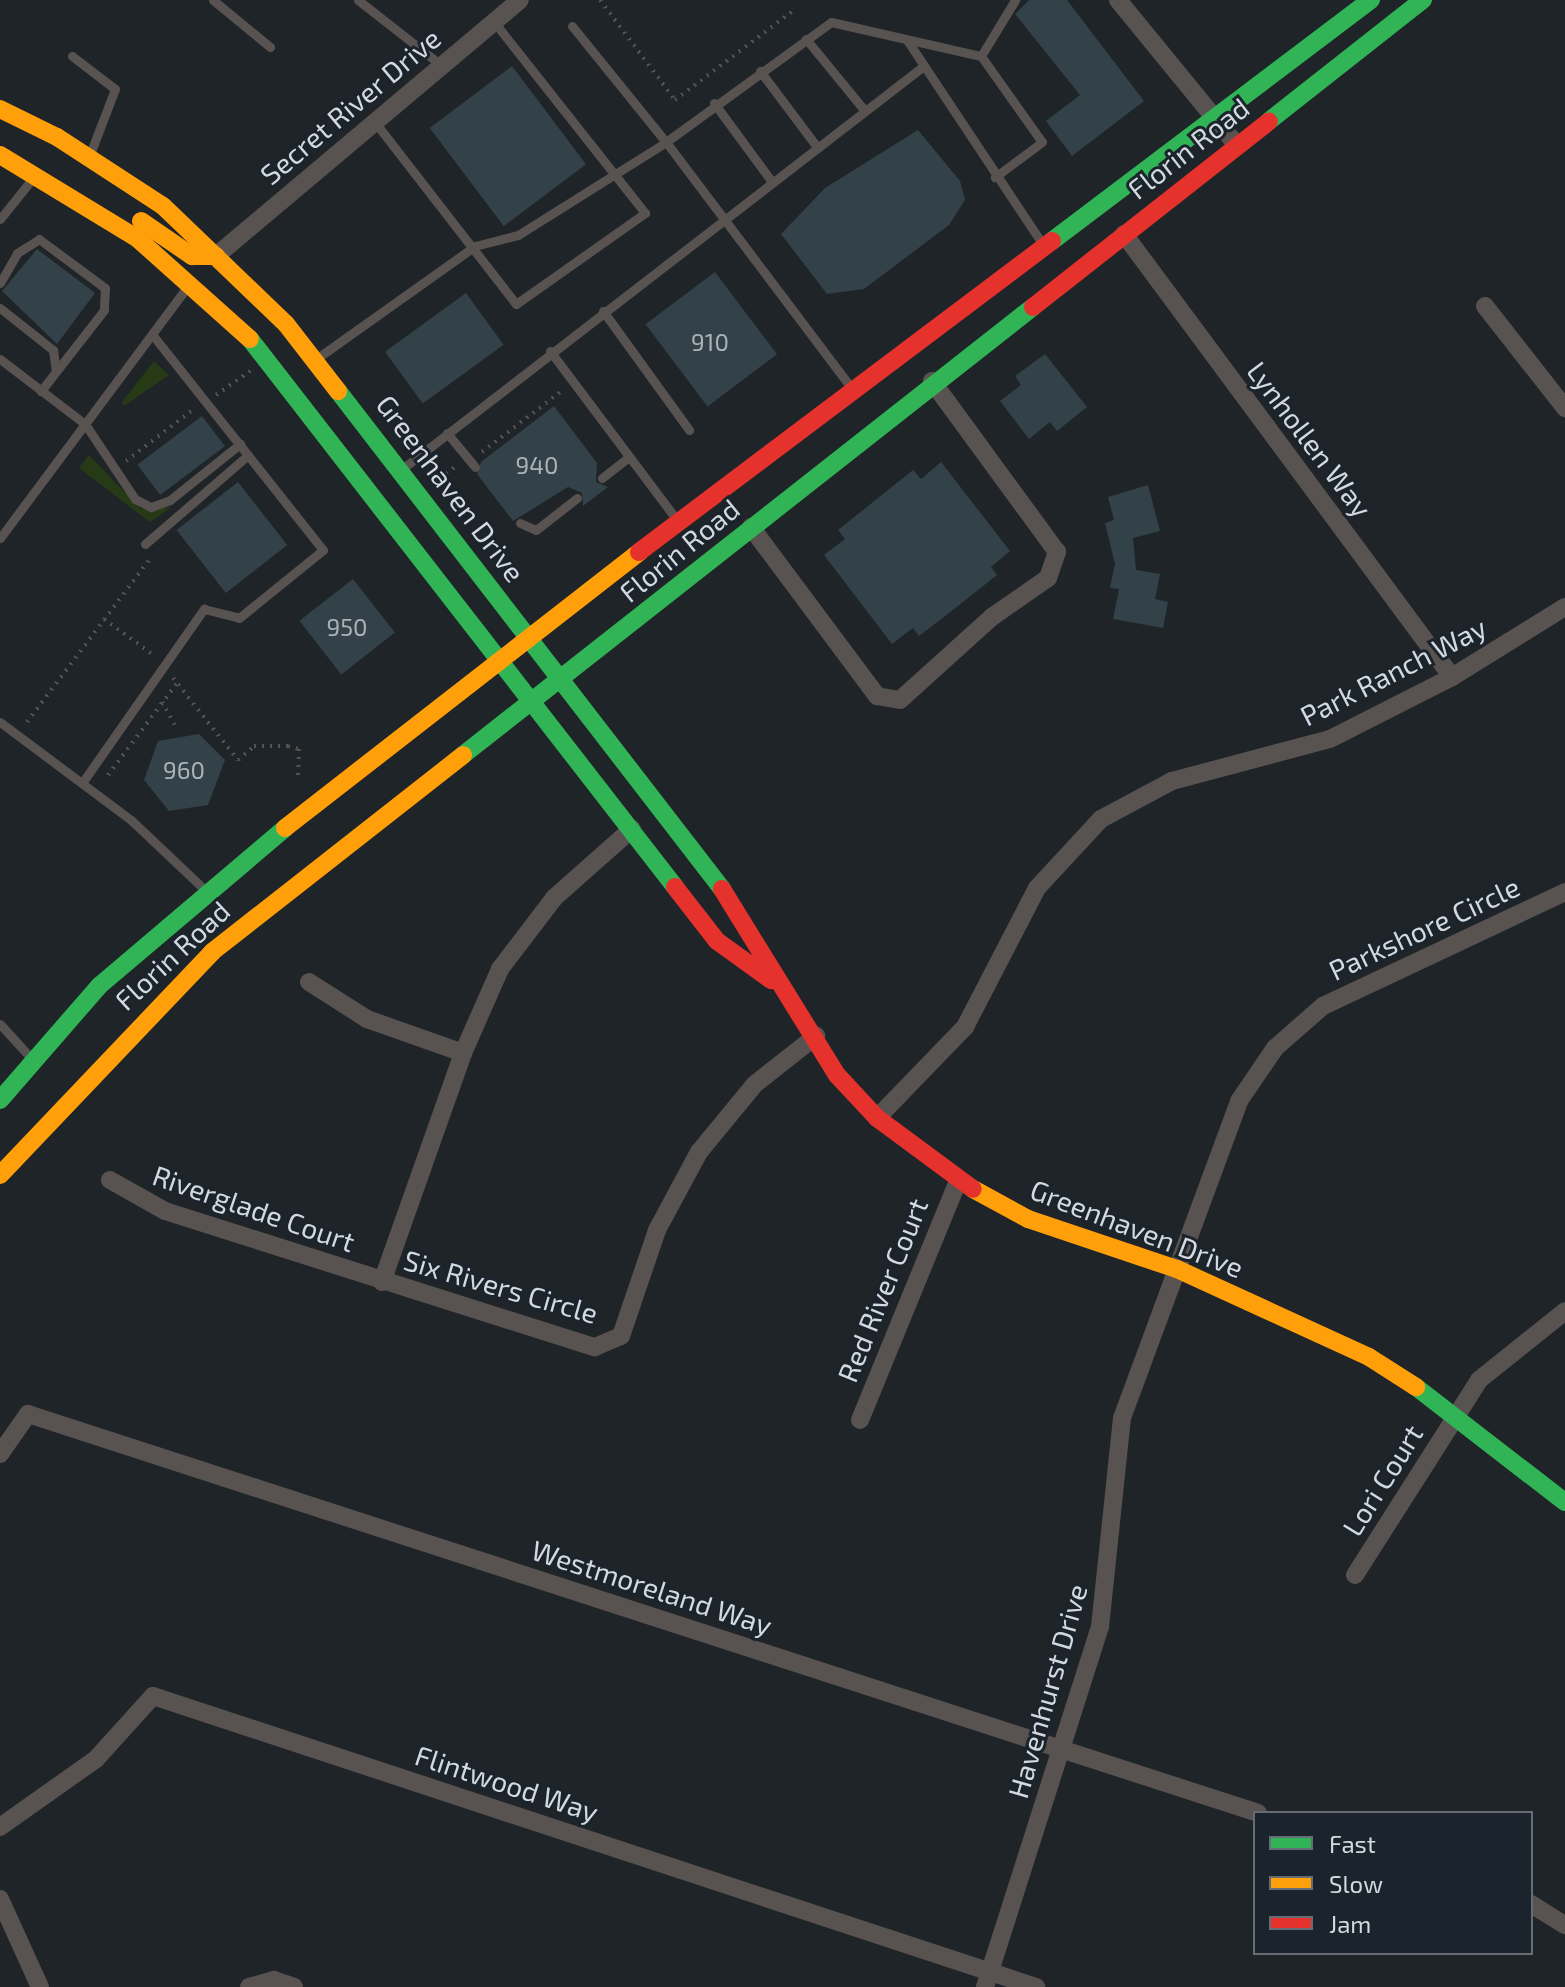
<!DOCTYPE html>
<html>
<head>
<meta charset="utf-8">
<style>
	body { margin:0 }
	#map { position:relative; width:1565px; height:1987px; overflow:hidden; background:#1f2428; font-family:"Exo 2",sans-serif }
	div>[style] { position:absolute }
	.green>* { inset:0; background:#263a15 }
	.building>* { inset:0; background:#334149; transform-origin:0 0 }
	.path>* { height:4px; margin-top:-2px; transform-origin:0; background:repeating-linear-gradient(90deg,#555252 0 2px,transparent 0 8px) }
	.lane>* { height:9px; margin:-4.5px; padding:0 4.5px; transform-origin:4.5px; border-radius:4.5px; background:#585250 }
	.street>* { height:18px; margin:-9px; padding:0 9px; transform-origin:9px; border-radius:9px; background:#585250 }
	.fast>* { height:18px; margin:-9px; padding:0 9px; transform-origin:9px; border-radius:9px; background:#30b455 }
	.slow>* { height:18px; margin:-9px; padding:0 9px; transform-origin:9px; border-radius:9px; background:#ff9f0a }
	.jam>* { height:18px; margin:-9px; padding:0 9px; transform-origin:9px; border-radius:9px; background:#e5322d }
	span { translate:-50% -50%; white-space:nowrap; text-align:center; line-height:1.15; -webkit-text-stroke:6px #1b242c; paint-order:stroke }
	.number-label { font-size:24px; color:#abb3b9 }
	.number-label span { -webkit-text-stroke-width:0 }
	.street-label { font-size:28px; color:#d3d9de }
	.legend { position:absolute; left:1253px; top:1811px; width:280px; height:144px; box-sizing:border-box; background:#1b242c; border:2px solid #656c73; margin:0; padding:10px 14px; list-style:none; font-size:24px; color:#d3d9de }
	.legend li { display:flex; align-items:center; gap:16px; height:40px }
	.legend b { width:40px; border:2px solid #656c73 }
</style>
</head>
<body>
<div id="map">
	<div class="green">
		<i style="clip-path:polygon(154px 361px,169px 375px,124px 406px,122px 402px)"></i>
		<i style="clip-path:polygon(89px 455px,141px 509px,172px 507px,150px 522px,79px 468px)"></i>
	</div>
	<div class="building">
		<i style="clip-path:polygon(1029px 0,1067px 0,1144px 101px,1072px 156px,1046px 121px,1080px 95px,1015px 14px)"></i>
		<i style="left:512px;top:66px;width:123px;height:103px;rotate:53deg"></i>
		<i style="clip-path:polygon(918px 130px,960px 181px,965px 200px,949px 225px,864px 289px,827px 294px,781px 234px,825px 188px)"></i>
		<i style="clip-path:polygon(37px 249px,95px 293px,57px 344px,2px 291px)"></i>
		<i style="left:715px;top:272px;width:103px;height:87px;rotate:53deg"></i>
		<i style="left:466px;top:293px;width:64px;height:100px;rotate:54deg"></i>
		<i style="clip-path:polygon(1045px 354px,1087px 407px,1057px 431px,1050px 422px,1029px 439px,1000px 401px,1021px 385px,1015px 376px)"></i>
		<i style="clip-path:polygon(554px 406px,597px 463px,596px 482px,608px 487px,583px 506px,582px 493px,568px 487px,513px 521px,477px 474px,481px 462px)"></i>
		<i style="left:202px;top:416px;width:38px;height:81px;rotate:53deg"></i>
		<i style="clip-path:polygon(941px 462px,1010px 551px,991px 567px,997px 575px,949px 613px,919px 636px,913px 628px,892px 644px,824px 555px,845px 539px,838px 530px,913px 470px,921px 479px)"></i>
		<i style="left:238px;top:482px;width:80px;height:78px;rotate:52deg"></i>
		<i style="clip-path:polygon(1148px 485px,1160px 531px,1133px 538px,1136px 570px,1160px 574px,1155px 599px,1168px 602px,1163px 628px,1113px 619px,1119px 589px,1110px 588px,1115px 564px,1105px 523px,1114px 520px,1108px 497px)"></i>
		<i style="left:353px;top:579px;width:68px;height:68px;rotate:52deg"></i>
		<i style="clip-path:polygon(199px 734px,225px 760px,208px 805px,169px 811px,144px 780px,158px 741px)"></i>
	</div>
	<div class="path">
		<i style="left:600px;top:0;width:125px;rotate:53.1deg"></i>
		<i style="left:675px;top:100px;width:149px;rotate:-37.1deg"></i>
		<i style="left:216px;top:395px;width:42px;rotate:-35.2deg"></i>
		<i style="left:482px;top:452px;width:103px;rotate:-37.5deg"></i>
		<i style="left:126px;top:461px;width:87px;rotate:-37.5deg"></i>
		<i style="left:440px;top:479px;width:22px;rotate:-39deg"></i>
		<i style="left:104px;top:619px;width:63px;rotate:36deg"></i>
		<i style="left:173px;top:678px;width:105px;rotate:51.6deg"></i>
		<i style="left:238px;top:760px;width:21px;rotate:-41deg"></i>
		<i style="left:254px;top:746px;width:34px"></i>
		<i style="left:288px;top:746px;width:11px;rotate:15deg"></i>
		<i style="left:299px;top:749px;width:26px;rotate:92deg"></i>
		<i style="left:162px;top:702px;width:29px;rotate:61deg"></i>
		<i style="left:27px;top:722px;width:208px;rotate:-53deg"></i>
		<i style="left:108px;top:775px;width:115px;rotate:-53.1deg"></i>
	</div>
	<div class="lane">
		<i style="left:213px;top:0;width:74px;rotate:39.5deg"></i>
		<i style="left:358px;top:0;width:105px;rotate:38.1deg"></i>
		<i style="left:572px;top:26px;width:149px;rotate:51deg"></i>
		<i style="left:666px;top:142px;width:204px;rotate:-36deg"></i>
		<i style="left:831px;top:22px;width:154px;rotate:12.8deg"></i>
		<i style="left:981px;top:56px;width:105px;rotate:54.7deg"></i>
		<i style="left:1042px;top:142px;width:59px;rotate:143.3deg"></i>
		<i style="left:806px;top:39px;width:93px;rotate:50.7deg"></i>
		<i style="left:907px;top:40px;width:244px;rotate:56.4deg"></i>
		<i style="left:72px;top:56px;width:54px;rotate:37.5deg"></i>
		<i style="left:115px;top:89px;width:70px;rotate:111deg"></i>
		<i style="left:981px;top:56px;width:66px;rotate:-58.7deg"></i>
		<i style="left:760px;top:71px;width:95px;rotate:53.1deg"></i>
		<i style="left:714px;top:103px;width:98px;rotate:53.7deg"></i>
		<i style="left:374px;top:121px;width:232px;rotate:52.2deg"></i>
		<i style="left:516px;top:304px;width:158px;rotate:-35.2deg"></i>
		<i style="left:645px;top:213px;width:243px;rotate:-128.3deg"></i>
		<i style="left:0;top:219px;width:51px;rotate:-51.3deg"></i>
		<i style="left:0;top:283px;width:34px;rotate:-60deg"></i>
		<i style="left:17px;top:253px;width:26px;rotate:-32deg"></i>
		<i style="left:39px;top:239px;width:82px;rotate:36.6deg"></i>
		<i style="left:105px;top:288px;width:22px;rotate:93deg"></i>
		<i style="left:104px;top:310px;width:103px;rotate:127.9deg"></i>
		<i style="left:0;top:308px;width:68px;rotate:38.4deg"></i>
		<i style="left:53px;top:350px;width:21px;rotate:82deg"></i>
		<i style="left:603px;top:311px;width:147px;rotate:54.1deg"></i>
		<i style="left:550px;top:351px;width:211px;rotate:53.1deg"></i>
		<i style="left:0;top:359px;width:107px;rotate:37.4deg"></i>
		<i style="left:85px;top:424px;width:90px;rotate:56.3deg"></i>
		<i style="left:135px;top:499px;width:18px;rotate:27deg"></i>
		<i style="left:151px;top:507px;width:20px;rotate:-20deg"></i>
		<i style="left:170px;top:500px;width:90px;rotate:-38.7deg"></i>
		<i style="left:316px;top:359px;width:195px;rotate:-35.4deg"></i>
		<i style="left:475px;top:246px;width:44px;rotate:-14.3deg"></i>
		<i style="left:518px;top:235px;width:175px;rotate:-32.1deg"></i>
		<i style="left:666px;top:142px;width:309px;rotate:53deg"></i>
		<i style="left:447px;top:433px;width:44px;rotate:50.5deg"></i>
		<i style="left:402px;top:469px;width:656px;rotate:-37.69deg"></i>
		<i style="left:602px;top:478px;width:34px;rotate:-38deg"></i>
		<i style="left:520px;top:523px;width:17px;rotate:24deg"></i>
		<i style="left:536px;top:530px;width:52px;rotate:-38deg"></i>
		<i style="left:0;top:538px;width:313px;rotate:-53.3deg"></i>
		<i style="left:145px;top:544px;width:136px;rotate:-40.8deg"></i>
		<i style="left:0;top:722px;width:164px;rotate:36.8deg"></i>
		<i style="left:131px;top:820px;width:100px;rotate:43.4deg"></i>
		<i style="left:82px;top:783px;width:213px;rotate:-55deg"></i>
		<i style="left:204px;top:609px;width:36px;rotate:14deg"></i>
		<i style="left:239px;top:618px;width:108px;rotate:-39deg"></i>
		<i style="left:323px;top:550px;width:275px;rotate:-128.4deg"></i>
		<i style="left:0;top:1024px;width:47px;rotate:47.6deg"></i>
	</div>
	<div class="street">
		<i style="left:1118px;top:0;width:186px;rotate:50.7deg"></i>
		<i style="left:1124px;top:234px;width:551px;rotate:53.48deg"></i>
		<i style="left:216px;top:256px;width:397px;rotate:-40.1deg"></i>
		<i style="left:1485px;top:306px;width:130px;rotate:51.9deg"></i>
		<i style="left:751px;top:527px;width:211px;rotate:53.3deg"></i>
		<i style="left:877px;top:696px;width:23px;rotate:10deg"></i>
		<i style="left:900px;top:700px;width:124px;rotate:-42.1deg"></i>
		<i style="left:992px;top:617px;width:68px;rotate:-34.9deg"></i>
		<i style="left:1048px;top:578px;width:28px;rotate:-71deg"></i>
		<i style="left:1057px;top:552px;width:212px;rotate:-126.2deg"></i>
		<i style="left:309px;top:982px;width:69px;rotate:32.5deg"></i>
		<i style="left:367px;top:1019px;width:102px;rotate:19.5deg"></i>
		<i style="left:877px;top:1118px;width:127px;rotate:-46deg"></i>
		<i style="left:965px;top:1027px;width:157px;rotate:-62.6deg"></i>
		<i style="left:1037px;top:888px;width:94px;rotate:-47.2deg"></i>
		<i style="left:1101px;top:819px;width:81px;rotate:-28.2deg"></i>
		<i style="left:1172px;top:781px;width:163px;rotate:-14.9deg"></i>
		<i style="left:1330px;top:739px;width:137px;rotate:-26.9deg"></i>
		<i style="left:1452px;top:677px;width:133px;rotate:-31.8deg"></i>
		<i style="left:110px;top:1180px;width:63px;rotate:29.4deg"></i>
		<i style="left:165px;top:1211px;width:451px;rotate:17.6deg"></i>
		<i style="left:595px;top:1347px;width:28px;rotate:-23deg"></i>
		<i style="left:621px;top:1336px;width:112px;rotate:-71.2deg"></i>
		<i style="left:657px;top:1230px;width:89px;rotate:-61.7deg"></i>
		<i style="left:699px;top:1152px;width:88px;rotate:-50.5deg"></i>
		<i style="left:755px;top:1084px;width:78px;rotate:-38.2deg"></i>
		<i style="left:382px;top:1282px;width:243px;rotate:-70.5deg"></i>
		<i style="left:463px;top:1053px;width:92px;rotate:-66.2deg"></i>
		<i style="left:500px;top:969px;width:89px;rotate:-52.7deg"></i>
		<i style="left:554px;top:898px;width:104px;rotate:-41.5deg"></i>
		<i style="left:860px;top:1420px;width:258px;rotate:-67.7deg"></i>
		<i style="left:0;top:1454px;width:49px;rotate:-55deg"></i>
		<i style="left:28px;top:1414px;width:1293px;rotate:17.97deg"></i>
		<i style="left:1355px;top:1575px;width:231px;rotate:-57.5deg"></i>
		<i style="left:1479px;top:1380px;width:110px;rotate:-38.7deg"></i>
		<i style="left:0;top:1827px;width:118px;rotate:-35.3deg"></i>
		<i style="left:96px;top:1759px;width:85px;rotate:-47.9deg"></i>
		<i style="left:153px;top:1696px;width:930px;rotate:18.24deg"></i>
		<i style="left:0;top:1899px;width:97px;rotate:65.6deg"></i>
		<i style="left:1531px;top:1904px;width:40px;rotate:32deg"></i>
		<i style="left:249px;top:1987px;width:26px;rotate:-16deg"></i>
		<i style="left:274px;top:1980px;width:21px;rotate:19deg"></i>
		<i style="left:985px;top:1987px;width:378px;rotate:-72.3deg"></i>
		<i style="left:1100px;top:1627px;width:210px;rotate:-84deg"></i>
		<i style="left:1122px;top:1418px;width:338px;rotate:-69.7deg"></i>
		<i style="left:1239px;top:1101px;width:64px;rotate:-55.8deg"></i>
		<i style="left:1275px;top:1048px;width:64px;rotate:-41.2deg"></i>
		<i style="left:1323px;top:1006px;width:268px;rotate:-25.2deg"></i>
	</div>
	<div class="fast">
		<i style="left:1269px;top:121px;width:196px;rotate:-38.2deg"></i>
		<i style="left:1052px;top:241px;width:400px;rotate:-37.1deg"></i>
		<i style="left:250px;top:339px;width:693px;rotate:52.2deg"></i>
		<i style="left:338px;top:391px;width:629px;rotate:52.36deg"></i>
		<i style="left:463px;top:755px;width:725px;rotate:-38.17deg"></i>
		<i style="left:0;top:1100px;width:151px;rotate:-49deg"></i>
		<i style="left:99px;top:986px;width:244px;rotate:-40.3deg"></i>
		<i style="left:1416px;top:1387px;width:188px;rotate:37.7deg"></i>
	</div>
	<div class="slow">
		<i style="left:0;top:109px;width:64px;rotate:26.2deg"></i>
		<i style="left:57px;top:137px;width:126px;rotate:33.1deg"></i>
		<i style="left:163px;top:206px;width:170px;rotate:43.8deg"></i>
		<i style="left:286px;top:324px;width:85px;rotate:52.2deg"></i>
		<i style="left:0;top:155px;width:162px;rotate:31.3deg"></i>
		<i style="left:138px;top:239px;width:150px;rotate:41.8deg"></i>
		<i style="left:141px;top:221px;width:62px;rotate:34.5deg"></i>
		<i style="left:192px;top:256px;width:24px"></i>
		<i style="left:285px;top:828px;width:449px;rotate:-37.9deg"></i>
		<i style="left:0;top:1175px;width:308px;rotate:-46.4deg"></i>
		<i style="left:212px;top:952px;width:319px;rotate:-38.1deg"></i>
		<i style="left:973px;top:1189px;width:63px;rotate:28.6deg"></i>
		<i style="left:1028px;top:1219px;width:157px;rotate:18.6deg"></i>
		<i style="left:1177px;top:1269px;width:211px;rotate:24.6deg"></i>
		<i style="left:1369px;top:1357px;width:56px;rotate:32.6deg"></i>
	</div>
	<div class="jam">
		<i style="left:1033px;top:307px;width:300px;rotate:-38.2deg"></i>
		<i style="left:639px;top:552px;width:517px;rotate:-36.98deg"></i>
		<i style="left:675px;top:887px;width:68px;rotate:52.1deg"></i>
		<i style="left:717px;top:941px;width:67px;rotate:35.8deg"></i>
		<i style="left:722px;top:889px;width:219px;rotate:58.3deg"></i>
		<i style="left:837px;top:1075px;width:59px;rotate:47.1deg"></i>
		<i style="left:877px;top:1118px;width:119px;rotate:36.5deg"></i>
	</div>
	<div class="number-label">
		<span style="left:710px;top:342px">910</span>
		<span style="left:537px;top:465px">940</span>
		<span style="left:347px;top:627px">950</span>
		<span style="left:184px;top:770px">960</span>
	</div>
	<div class="street-label">
		<span style="left:350px;top:106px;rotate:-40deg">Secret River Drive</span>
		<span style="left:1188px;top:148px;rotate:-38deg">Florin Road</span>
		<span style="left:1310px;top:439px;rotate:53deg">Lynhollen Way</span>
		<span style="left:451px;top:488px;rotate:53deg">Greenhaven Drive</span>
		<span style="left:679px;top:550px;rotate:-39deg">Florin Road</span>
		<span style="left:1393px;top:671px;rotate:-27deg">Park Ranch Way</span>
		<span style="left:1424px;top:928px;rotate:-25deg">Parkshore Circle</span>
		<span style="left:172px;top:955px;rotate:-43deg">Florin Road</span>
		<span style="left:254px;top:1208px;rotate:19deg">Riverglade Court</span>
		<span style="left:1137px;top:1228px;rotate:21deg">Greenhaven Drive</span>
		<span style="left:501px;top:1286px;rotate:16deg">Six Rivers Circle</span>
		<span style="left:882px;top:1290px;rotate:-68deg">Red River Court</span>
		<span style="left:1382px;top:1480px;rotate:-58deg">Lori Court</span>
		<span style="left:652px;top:1587px;rotate:18deg">Westmoreland Way</span>
		<span style="left:1047px;top:1691px;rotate:-74deg">Havenhurst Drive</span>
		<span style="left:507px;top:1783px;rotate:18deg">Flintwood Way</span>
	</div>
	<ul class="legend">
	<li><b style="height:10px;background:#30b455"></b>Fast</li>
	<li><b style="height:10px;background:#ff9f0a"></b>Slow</li>
	<li><b style="height:10px;background:#e5322d"></b>Jam</li>
	</ul>
</div>
</body>
</html>
